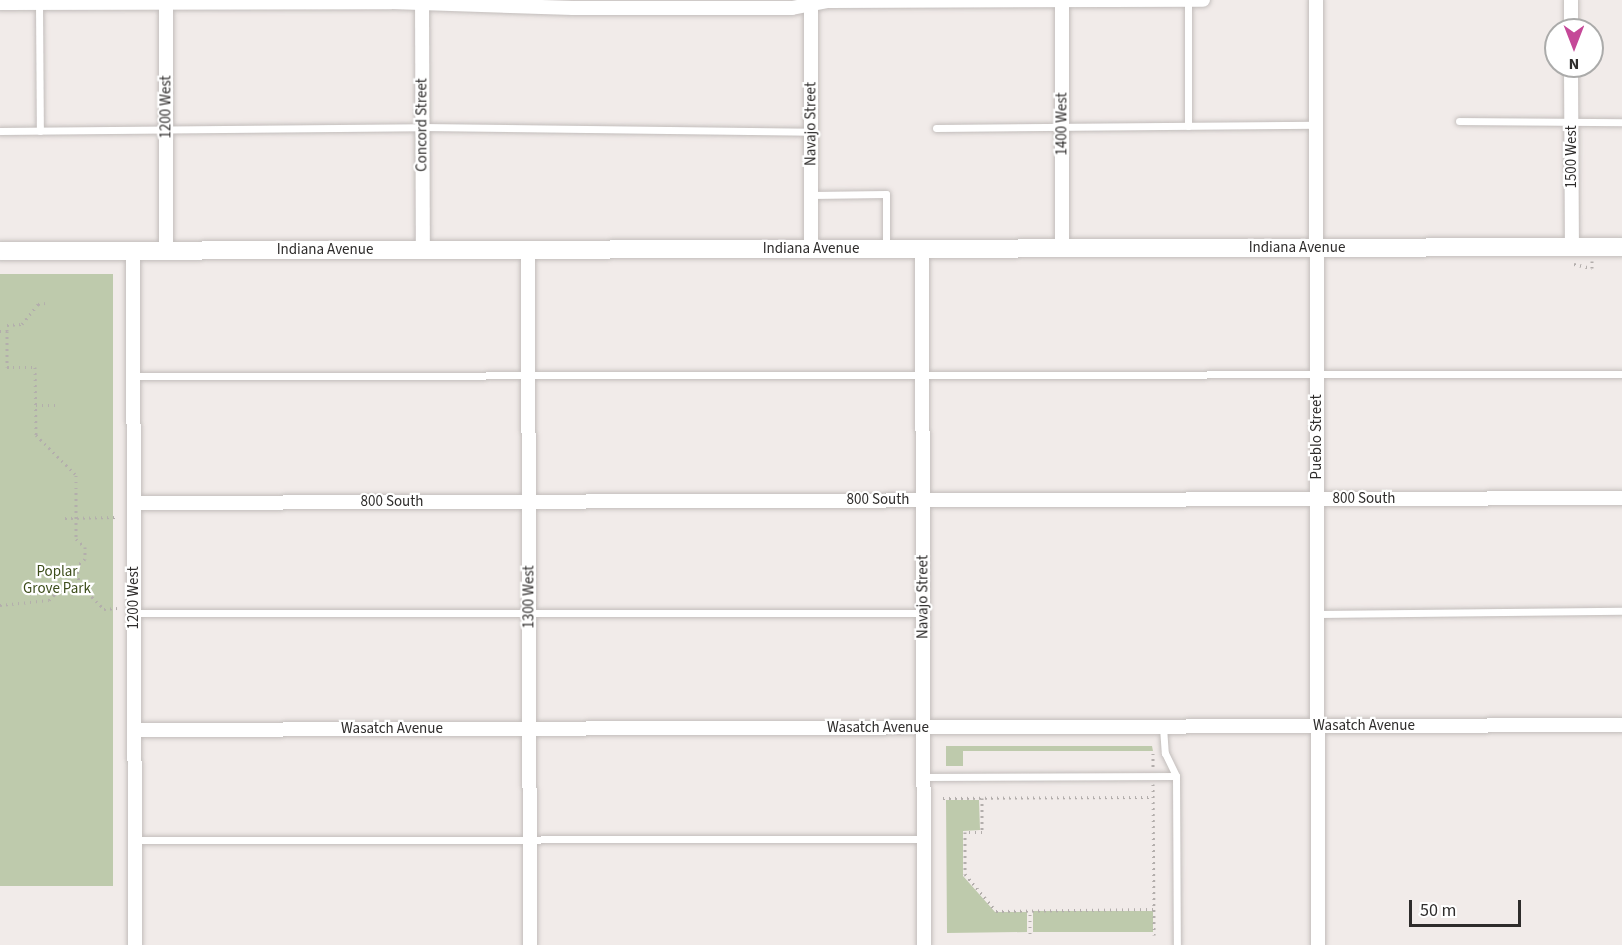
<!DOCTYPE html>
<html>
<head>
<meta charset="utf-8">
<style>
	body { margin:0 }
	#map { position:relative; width:1622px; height:945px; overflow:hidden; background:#f1ebe9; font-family:"Source Sans 3",sans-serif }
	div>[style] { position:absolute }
	.green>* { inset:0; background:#becaac; transform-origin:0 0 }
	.path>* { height:3px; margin-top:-1.5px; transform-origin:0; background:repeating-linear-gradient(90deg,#b3aeac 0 1.5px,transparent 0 6px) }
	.roads { filter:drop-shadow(0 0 2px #c2bdbb) drop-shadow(0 0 2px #c2bdbb) }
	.service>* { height:7px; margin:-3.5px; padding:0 3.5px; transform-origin:3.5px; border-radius:3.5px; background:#fff }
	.minor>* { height:14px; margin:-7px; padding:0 7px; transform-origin:7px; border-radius:7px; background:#fff }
	.tertiary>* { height:18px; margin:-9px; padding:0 9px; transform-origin:9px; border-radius:9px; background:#fff }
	span { translate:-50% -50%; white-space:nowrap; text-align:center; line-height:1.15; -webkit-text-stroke:4.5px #fff; paint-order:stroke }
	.street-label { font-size:15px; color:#2e2c2b }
	.park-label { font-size:15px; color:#3d4d1b }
	.north { position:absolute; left:1544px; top:18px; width:60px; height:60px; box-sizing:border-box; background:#fff; border:2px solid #ababaa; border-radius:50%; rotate:180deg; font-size:16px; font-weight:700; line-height:24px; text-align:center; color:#2e2c2b }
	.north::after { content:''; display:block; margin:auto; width:21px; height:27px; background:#c54898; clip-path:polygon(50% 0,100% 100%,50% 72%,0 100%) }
	.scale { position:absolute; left:1409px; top:900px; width:112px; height:27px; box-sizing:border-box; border:3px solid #2e2c2b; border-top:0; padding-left:8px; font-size:18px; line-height:21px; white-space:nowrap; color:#2e2c2b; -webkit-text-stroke:4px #fff; paint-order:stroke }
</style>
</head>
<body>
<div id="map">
	<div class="green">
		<i style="left:0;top:274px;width:113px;height:612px"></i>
		<i style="clip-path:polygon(946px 746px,1152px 746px,1153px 751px,963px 751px,963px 766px,946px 766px)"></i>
		<i style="clip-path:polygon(946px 800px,979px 800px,980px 830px,963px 831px,963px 876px,995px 912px,1027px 912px,1027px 932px,947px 933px)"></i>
		<i style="left:1153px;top:911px;width:21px;height:120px;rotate:90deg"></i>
	</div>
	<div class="path">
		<i style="left:1574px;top:264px;width:18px;rotate:13deg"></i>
		<i style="left:1592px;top:268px;width:7px;rotate:-90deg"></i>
		<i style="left:0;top:331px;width:7px"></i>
		<i style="left:7px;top:331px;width:36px;rotate:90deg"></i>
		<i style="left:7px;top:367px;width:28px"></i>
		<i style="left:35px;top:367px;width:68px;rotate:89.2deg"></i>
		<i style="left:36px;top:435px;width:57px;rotate:45deg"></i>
		<i style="left:76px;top:475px;width:64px;rotate:90deg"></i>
		<i style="left:76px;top:539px;width:12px;rotate:42deg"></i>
		<i style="left:85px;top:547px;width:12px;rotate:90deg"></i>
		<i style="left:85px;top:559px;width:11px;rotate:139deg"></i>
		<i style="left:77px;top:566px;width:18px;rotate:84deg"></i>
		<i style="left:7px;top:331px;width:6px;rotate:-90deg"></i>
		<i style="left:7px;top:325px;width:15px;rotate:-4deg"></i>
		<i style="left:22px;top:324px;width:26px;rotate:-51deg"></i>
		<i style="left:38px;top:304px;width:7px;rotate:-8deg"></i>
		<i style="left:36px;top:405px;width:22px"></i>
		<i style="left:65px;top:518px;width:52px;rotate:-1.1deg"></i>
		<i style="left:0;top:605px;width:49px;rotate:-5.8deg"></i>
		<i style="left:49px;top:600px;width:8px;rotate:-45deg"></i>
		<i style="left:55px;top:594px;width:26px;rotate:-23deg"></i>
		<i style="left:79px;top:584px;width:35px;rotate:45deg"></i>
		<i style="left:104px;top:609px;width:13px;rotate:-4deg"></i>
		<i style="left:1153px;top:753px;width:14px;rotate:90deg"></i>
		<i style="left:1153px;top:784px;width:151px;rotate:89.6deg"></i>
		<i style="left:943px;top:798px;width:210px;rotate:-0.3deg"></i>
		<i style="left:982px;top:798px;width:34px;rotate:90deg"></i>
		<i style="left:982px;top:832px;width:17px;rotate:180deg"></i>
		<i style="left:965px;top:832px;width:42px;rotate:90deg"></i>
		<i style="left:965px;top:874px;width:48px;rotate:50deg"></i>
		<i style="left:996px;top:911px;width:158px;rotate:-0.7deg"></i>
		<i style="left:1030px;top:934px;width:24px;rotate:-90deg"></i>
	</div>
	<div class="roads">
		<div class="service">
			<i style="left:39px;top:3px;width:128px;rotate:89.6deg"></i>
			<i style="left:1459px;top:121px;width:163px;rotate:0.4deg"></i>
			<i style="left:1188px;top:126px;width:126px;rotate:-90deg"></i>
			<i style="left:936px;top:128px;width:380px;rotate:-0.5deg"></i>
			<i style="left:0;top:131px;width:422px;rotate:-0.5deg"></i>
			<i style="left:422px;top:127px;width:389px;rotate:0.7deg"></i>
			<i style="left:811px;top:195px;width:75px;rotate:-0.8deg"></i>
			<i style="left:886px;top:194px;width:55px;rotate:90deg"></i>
			<i style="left:134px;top:376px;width:1488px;rotate:-0.08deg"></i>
			<i style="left:134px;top:613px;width:789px"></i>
			<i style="left:1318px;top:614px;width:304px;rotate:-0.6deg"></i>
			<i style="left:1163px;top:727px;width:26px;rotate:86deg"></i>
			<i style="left:1165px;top:753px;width:25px;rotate:64deg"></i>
			<i style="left:1176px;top:776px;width:169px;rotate:89.7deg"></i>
			<i style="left:923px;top:777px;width:253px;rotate:-0.2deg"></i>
			<i style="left:135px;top:840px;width:789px;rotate:-0.07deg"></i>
		</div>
		<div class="minor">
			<i style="left:166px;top:0;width:251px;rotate:90deg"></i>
			<i style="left:422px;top:0;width:250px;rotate:89.8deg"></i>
			<i style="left:811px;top:0;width:249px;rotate:90deg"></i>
			<i style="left:1062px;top:0;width:248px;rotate:90deg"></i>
			<i style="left:1316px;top:0;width:945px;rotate:89.88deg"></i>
			<i style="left:1571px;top:0;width:30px;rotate:90deg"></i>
			<i style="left:0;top:3px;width:391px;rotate:-0.1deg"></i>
			<i style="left:391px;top:2px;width:182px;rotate:1.9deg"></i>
			<i style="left:573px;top:8px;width:219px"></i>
			<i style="left:792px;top:8px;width:38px;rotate:-11deg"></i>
			<i style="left:829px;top:1px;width:374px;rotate:-0.2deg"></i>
			<i style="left:1571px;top:66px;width:181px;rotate:89.7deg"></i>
			<i style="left:922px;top:248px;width:697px;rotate:89.84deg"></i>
			<i style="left:528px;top:250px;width:695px;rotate:89.84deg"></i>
			<i style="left:133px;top:251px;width:694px;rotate:89.83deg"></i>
			<i style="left:134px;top:503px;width:1488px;rotate:-0.19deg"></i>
			<i style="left:134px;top:730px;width:1488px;rotate:-0.19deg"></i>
		</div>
		<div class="tertiary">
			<i style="left:0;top:251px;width:1622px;rotate:-0.14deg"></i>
		</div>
	</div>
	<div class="street-label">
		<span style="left:166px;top:107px;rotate:-90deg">1200 West</span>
		<span style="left:811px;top:124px;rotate:-90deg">Navajo Street</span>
		<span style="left:1062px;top:124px;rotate:-90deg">1400 West</span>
		<span style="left:422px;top:125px;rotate:-90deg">Concord Street</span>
		<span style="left:1572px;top:157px;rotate:-90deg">1500 West</span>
		<span style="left:1297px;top:248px">Indiana Avenue</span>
		<span style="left:811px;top:249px">Indiana Avenue</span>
		<span style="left:325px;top:250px">Indiana Avenue</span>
		<span style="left:1317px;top:437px;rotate:-90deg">Pueblo Street</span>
		<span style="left:1364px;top:499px">800 South</span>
		<span style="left:878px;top:500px">800 South</span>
		<span style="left:392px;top:502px">800 South</span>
		<span style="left:529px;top:597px;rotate:-90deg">1300 West</span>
		<span style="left:923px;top:597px;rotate:-90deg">Navajo Street</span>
		<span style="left:134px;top:598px;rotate:-90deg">1200 West</span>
		<span style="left:1364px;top:726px">Wasatch Avenue</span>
		<span style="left:878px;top:728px">Wasatch Avenue</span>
		<span style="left:392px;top:729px">Wasatch Avenue</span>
	</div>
	<div class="park-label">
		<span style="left:57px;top:580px">Poplar<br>Grove Park</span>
	</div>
	<div class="north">N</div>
	<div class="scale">50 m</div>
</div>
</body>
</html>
